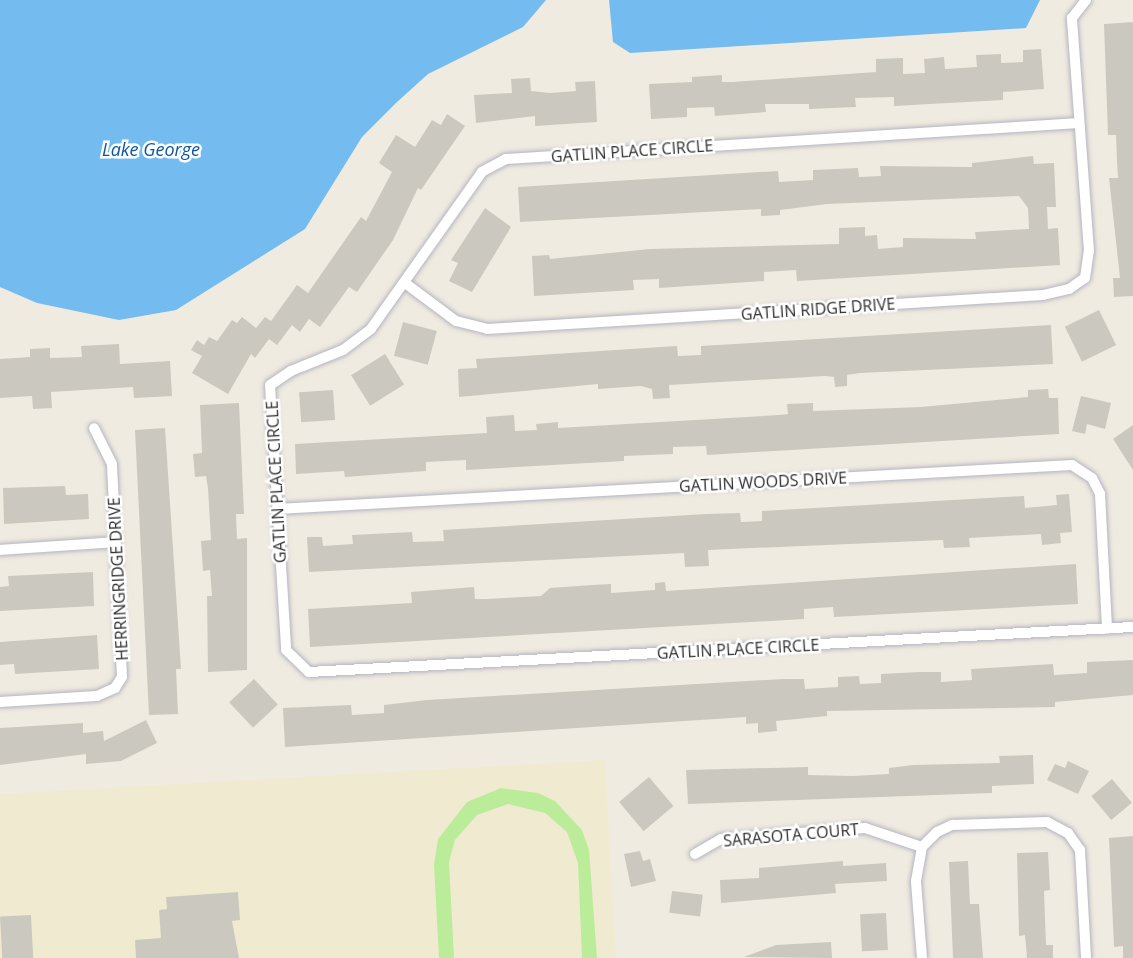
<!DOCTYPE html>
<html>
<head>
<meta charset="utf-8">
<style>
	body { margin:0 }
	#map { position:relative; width:1133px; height:958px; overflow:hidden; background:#efebe0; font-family:"Open Sans",sans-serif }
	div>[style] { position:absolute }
	.education>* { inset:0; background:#f0ebd0 }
	.pitch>* { inset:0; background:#bbec99 }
	.water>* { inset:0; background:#74bbf0 }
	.building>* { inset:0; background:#cbc9bf; transform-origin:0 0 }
	.roads { filter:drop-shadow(0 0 2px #b4b4c1) drop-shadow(0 0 2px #b4b4c1) }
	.minor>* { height:10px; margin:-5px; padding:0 5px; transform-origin:5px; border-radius:5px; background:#fff }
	span { translate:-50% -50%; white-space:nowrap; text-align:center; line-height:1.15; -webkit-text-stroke:5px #fff; paint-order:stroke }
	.street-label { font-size:16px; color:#2e2e2e }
	.water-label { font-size:18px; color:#0d57a2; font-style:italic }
</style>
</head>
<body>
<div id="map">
	<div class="education">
		<i style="clip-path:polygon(605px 760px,616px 958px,0 958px,0 794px)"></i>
	</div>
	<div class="pitch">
		<i style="clip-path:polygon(501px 788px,538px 793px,555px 801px,582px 830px,589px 850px,597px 958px,582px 958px,578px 863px,567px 832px,545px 813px,508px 804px,477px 815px,455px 840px,449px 862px,454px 958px,439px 958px,434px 865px,438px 839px,467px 802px)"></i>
	</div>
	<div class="water">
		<i style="clip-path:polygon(0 0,546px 0,523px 27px,428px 74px,397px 102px,362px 137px,305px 229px,176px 310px,119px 320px,37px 303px,0 287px)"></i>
		<i style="clip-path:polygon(609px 0,1040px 0,1026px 28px,630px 53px,613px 42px)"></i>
	</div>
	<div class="building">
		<i style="clip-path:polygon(1133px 22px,1133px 296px,1114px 297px,1113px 278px,1120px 278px,1109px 178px,1118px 178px,1117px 161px,1116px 135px,1108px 135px,1104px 24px)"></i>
		<i style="clip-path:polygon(1041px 49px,1044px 89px,1003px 92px,1003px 100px,894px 106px,894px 97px,855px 98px,856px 107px,809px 109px,809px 104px,765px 104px,766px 112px,715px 116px,714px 107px,687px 108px,687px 117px,651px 119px,649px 84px,692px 82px,692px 77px,722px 75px,722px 82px,732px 82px,876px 72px,876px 59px,903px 58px,903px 74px,925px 73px,924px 59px,944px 57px,945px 69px,977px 67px,976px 55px,1001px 54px,1001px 63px,1023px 62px,1023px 50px)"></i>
		<i style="clip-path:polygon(530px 78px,531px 91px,550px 93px,576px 91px,575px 82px,595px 81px,597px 122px,535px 126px,535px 116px,476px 123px,474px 95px,512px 93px,511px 79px)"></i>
		<i style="clip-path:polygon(447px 114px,465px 126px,421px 190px,418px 188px,393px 240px,357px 292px,349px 287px,320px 327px,309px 319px,300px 332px,292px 325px,277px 345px,269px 339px,255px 358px,251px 354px,228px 394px,192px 373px,202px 356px,191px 350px,197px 340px,204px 345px,209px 337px,217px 341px,232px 320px,237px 323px,242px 317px,256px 328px,265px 317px,271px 321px,297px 285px,308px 293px,361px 217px,366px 221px,392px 172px,379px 163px,396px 135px,415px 147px,432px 120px,441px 125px)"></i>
		<i style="clip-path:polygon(1033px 156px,1034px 164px,1054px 163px,1056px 207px,1047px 207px,1048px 229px,1058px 228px,1060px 265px,797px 281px,796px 270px,764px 272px,764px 281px,659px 288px,659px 279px,633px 280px,634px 290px,534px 296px,532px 256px,549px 255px,550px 259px,650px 249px,839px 244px,839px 228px,865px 227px,865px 236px,877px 235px,878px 249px,903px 247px,903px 238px,976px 239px,975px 232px,1029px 229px,1028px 208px,1019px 196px,827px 204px,780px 210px,780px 215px,761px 216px,761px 209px,520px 222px,518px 187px,778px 171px,779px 182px,813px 180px,813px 170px,858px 168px,859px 177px,881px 176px,880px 166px,972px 167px,972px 163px)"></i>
		<i style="clip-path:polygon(485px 208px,511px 227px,472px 292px,449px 281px,458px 263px,451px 260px)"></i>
		<i style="left:1099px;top:310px;width:39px;height:38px;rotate:64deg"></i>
		<i style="left:403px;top:322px;width:35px;height:35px;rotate:15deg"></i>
		<i style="clip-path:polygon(1051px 325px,1053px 364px,860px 373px,847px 375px,847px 386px,835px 387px,834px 377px,825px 376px,669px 385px,670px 398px,653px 399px,652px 389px,641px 386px,598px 389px,598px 384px,459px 397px,458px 369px,477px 368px,476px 359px,677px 346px,678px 356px,701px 355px,701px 346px)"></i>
		<i style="clip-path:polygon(119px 344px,120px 364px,170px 361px,172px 396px,134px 398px,133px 387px,51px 392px,52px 408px,33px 409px,32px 396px,0 398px,0 359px,30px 357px,30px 349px,50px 348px,50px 358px,82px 357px,81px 346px)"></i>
		<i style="left:385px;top:354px;width:36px;height:40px;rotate:58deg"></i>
		<i style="clip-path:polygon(1048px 389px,1049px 398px,1058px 398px,1059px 434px,707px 455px,706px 446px,673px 447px,673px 454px,624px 456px,624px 461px,466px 470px,466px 460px,426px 462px,426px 471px,345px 477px,344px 471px,296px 474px,295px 444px,487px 433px,486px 417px,514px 415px,515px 431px,537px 430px,536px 424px,558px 422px,558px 428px,779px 415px,788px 414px,787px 404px,813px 403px,813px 411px,921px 407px,1028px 397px,1028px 390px)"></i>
		<i style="left:333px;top:390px;width:30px;height:34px;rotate:86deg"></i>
		<i style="clip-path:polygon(1081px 396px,1111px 403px,1105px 429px,1087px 424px,1085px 434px,1072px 431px)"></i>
		<i style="clip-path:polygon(239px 403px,244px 514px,236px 514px,237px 539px,247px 538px,247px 670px,208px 672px,207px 596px,212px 596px,210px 570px,203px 571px,201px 541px,211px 540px,208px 488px,206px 476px,195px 477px,193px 454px,202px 453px,200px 405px)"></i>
		<i style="clip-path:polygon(1133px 425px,1133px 470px,1113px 439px)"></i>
		<i style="clip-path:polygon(165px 428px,181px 669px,176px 669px,178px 714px,149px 715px,135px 430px)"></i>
		<i style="clip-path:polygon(65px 486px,66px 495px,88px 494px,89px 519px,4px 524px,3px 488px)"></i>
		<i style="clip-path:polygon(1069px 494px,1072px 532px,1060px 533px,1061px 543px,1042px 545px,1041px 534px,969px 538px,970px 547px,944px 548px,943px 540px,708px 550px,709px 566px,685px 567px,684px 553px,309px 572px,307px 537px,322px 537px,323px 546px,353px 544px,352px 535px,412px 532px,413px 542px,444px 541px,443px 530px,706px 514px,740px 513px,741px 522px,762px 521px,762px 511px,1024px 496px,1025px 508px,1057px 505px,1056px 495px)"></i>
		<i style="clip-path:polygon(1076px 564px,1078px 604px,834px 617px,833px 607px,804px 609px,804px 619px,310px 647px,308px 609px,412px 603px,411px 592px,474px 587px,475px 599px,486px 599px,541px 596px,550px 588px,592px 585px,611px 584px,611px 593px,655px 590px,655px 583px,665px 582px,666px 591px)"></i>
		<i style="clip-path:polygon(93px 572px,94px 606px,0 611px,0 587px,9px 586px,8px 576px)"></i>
		<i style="clip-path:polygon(97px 635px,99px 669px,15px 674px,14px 664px,0 665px,0 642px)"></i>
		<i style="clip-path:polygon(1133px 660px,1133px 695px,1055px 702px,1055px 707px,827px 711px,827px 716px,776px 721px,777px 731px,758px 733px,758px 723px,746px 724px,746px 717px,285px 747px,283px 708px,351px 705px,352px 715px,384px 713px,384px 705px,427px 700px,783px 679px,804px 679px,805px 689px,838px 687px,838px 677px,859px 676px,860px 684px,881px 683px,881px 674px,919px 672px,941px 672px,941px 682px,972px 680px,971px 669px,1053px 664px,1054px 675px,1087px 673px,1087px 662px)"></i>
		<i style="left:254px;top:679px;width:35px;height:34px;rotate:47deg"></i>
		<i style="clip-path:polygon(146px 720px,157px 743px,121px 761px,86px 764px,86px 754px,0 765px,0 728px,83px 723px,83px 733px,103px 731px,104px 741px)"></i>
		<i style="clip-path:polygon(1033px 755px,1034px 784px,992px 786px,992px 793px,688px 804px,686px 770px,808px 767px,808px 775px,853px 776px,889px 774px,889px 768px,913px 765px,1000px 763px,999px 756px)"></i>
		<i style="clip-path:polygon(1068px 761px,1089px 771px,1078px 794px,1047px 780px,1055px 764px,1065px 768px)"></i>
		<i style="left:649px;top:777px;width:38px;height:39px;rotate:50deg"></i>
		<i style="left:1112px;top:779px;width:31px;height:27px;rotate:50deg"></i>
		<i style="clip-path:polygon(1133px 836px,1133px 958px,1123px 958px,1123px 946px,1114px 947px,1109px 838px)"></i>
		<i style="clip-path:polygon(640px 851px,643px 861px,650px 859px,656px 881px,631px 887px,624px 854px)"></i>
		<i style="clip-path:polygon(1048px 852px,1050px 890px,1044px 891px,1046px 945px,1053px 945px,1053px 958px,1027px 958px,1025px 935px,1019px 936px,1017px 853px)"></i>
		<i style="clip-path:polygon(843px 861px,843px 866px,886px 863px,887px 881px,835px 884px,836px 893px,721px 903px,720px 880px,759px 878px,759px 868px)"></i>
		<i style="clip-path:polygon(968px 861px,970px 904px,979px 904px,983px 958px,953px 958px,949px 862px)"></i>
		<i style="left:672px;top:891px;width:31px;height:22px;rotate:7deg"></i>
		<i style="clip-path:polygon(238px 892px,240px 920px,232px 921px,239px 958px,136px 958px,135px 940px,161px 938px,159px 910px,167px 909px,166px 897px)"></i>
		<i style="left:886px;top:913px;width:37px;height:26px;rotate:87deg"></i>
		<i style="left:31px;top:915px;width:43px;height:31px;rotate:87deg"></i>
		<i style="clip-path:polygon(831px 942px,832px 958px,744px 957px,776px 945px)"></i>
	</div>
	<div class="roads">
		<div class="minor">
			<i style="left:1079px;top:123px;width:574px;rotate:176.4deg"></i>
			<i style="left:506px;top:159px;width:27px;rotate:152deg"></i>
			<i style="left:482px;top:172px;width:192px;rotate:125.3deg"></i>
			<i style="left:371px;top:329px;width:35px;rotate:143deg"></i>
			<i style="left:343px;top:350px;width:56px;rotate:158deg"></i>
			<i style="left:291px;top:371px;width:25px;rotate:146deg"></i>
			<i style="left:270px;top:385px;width:265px;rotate:86.5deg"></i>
			<i style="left:286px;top:650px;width:32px;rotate:44deg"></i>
			<i style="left:309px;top:672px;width:825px;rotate:-3.13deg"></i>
			<i style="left:405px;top:283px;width:64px;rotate:36.7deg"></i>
			<i style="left:456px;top:321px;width:32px;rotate:14deg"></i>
			<i style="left:487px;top:329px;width:557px;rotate:-3.5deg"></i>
			<i style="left:1043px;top:295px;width:27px;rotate:-13deg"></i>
			<i style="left:1069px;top:289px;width:19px;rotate:-35deg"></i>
			<i style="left:1085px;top:278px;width:27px;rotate:-82deg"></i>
			<i style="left:1089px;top:251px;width:234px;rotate:-94.2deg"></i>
			<i style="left:1072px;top:18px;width:23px;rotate:-52deg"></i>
			<i style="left:277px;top:509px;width:796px;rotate:-3.17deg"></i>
			<i style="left:1072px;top:465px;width:24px;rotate:33deg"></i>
			<i style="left:1092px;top:478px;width:18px;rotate:63deg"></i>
			<i style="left:1100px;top:494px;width:135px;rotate:87deg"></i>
			<i style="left:0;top:550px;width:116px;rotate:-3.9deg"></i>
			<i style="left:0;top:702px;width:97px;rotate:-3.5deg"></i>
			<i style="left:97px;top:696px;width:20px;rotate:-24deg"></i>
			<i style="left:115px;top:688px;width:13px;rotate:-58deg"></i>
			<i style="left:122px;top:677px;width:213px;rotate:-92.7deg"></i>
			<i style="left:112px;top:464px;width:40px;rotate:-116.6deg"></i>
			<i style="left:695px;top:854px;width:30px;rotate:-30deg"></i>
			<i style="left:721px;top:839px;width:144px;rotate:-4.4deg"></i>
			<i style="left:865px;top:828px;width:60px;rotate:18.4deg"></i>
			<i style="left:922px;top:958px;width:77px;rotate:-94.5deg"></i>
			<i style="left:916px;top:881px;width:35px;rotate:-80deg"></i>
			<i style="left:922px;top:847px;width:21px;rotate:-45deg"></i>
			<i style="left:937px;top:832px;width:17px;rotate:-25deg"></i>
			<i style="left:952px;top:825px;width:95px;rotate:-1.8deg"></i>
			<i style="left:1047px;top:822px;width:24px;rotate:28deg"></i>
			<i style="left:1068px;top:833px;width:21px;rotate:55deg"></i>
			<i style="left:1080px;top:850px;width:108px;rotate:86.8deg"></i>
		</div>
	</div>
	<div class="street-label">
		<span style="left:632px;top:151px;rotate:-4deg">GATLIN PLACE CIRCLE</span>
		<span style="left:818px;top:309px;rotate:-4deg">GATLIN RIDGE DRIVE</span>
		<span style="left:276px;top:482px;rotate:-93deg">GATLIN PLACE CIRCLE</span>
		<span style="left:763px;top:482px;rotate:-3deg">GATLIN WOODS DRIVE</span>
		<span style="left:118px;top:579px;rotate:-93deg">HERRINGRIDGE DRIVE</span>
		<span style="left:738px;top:649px;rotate:-3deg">GATLIN PLACE CIRCLE</span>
		<span style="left:791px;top:835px;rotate:-5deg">SARASOTA COURT</span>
	</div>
	<div class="water-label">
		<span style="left:151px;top:149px">Lake George</span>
	</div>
</div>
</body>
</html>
